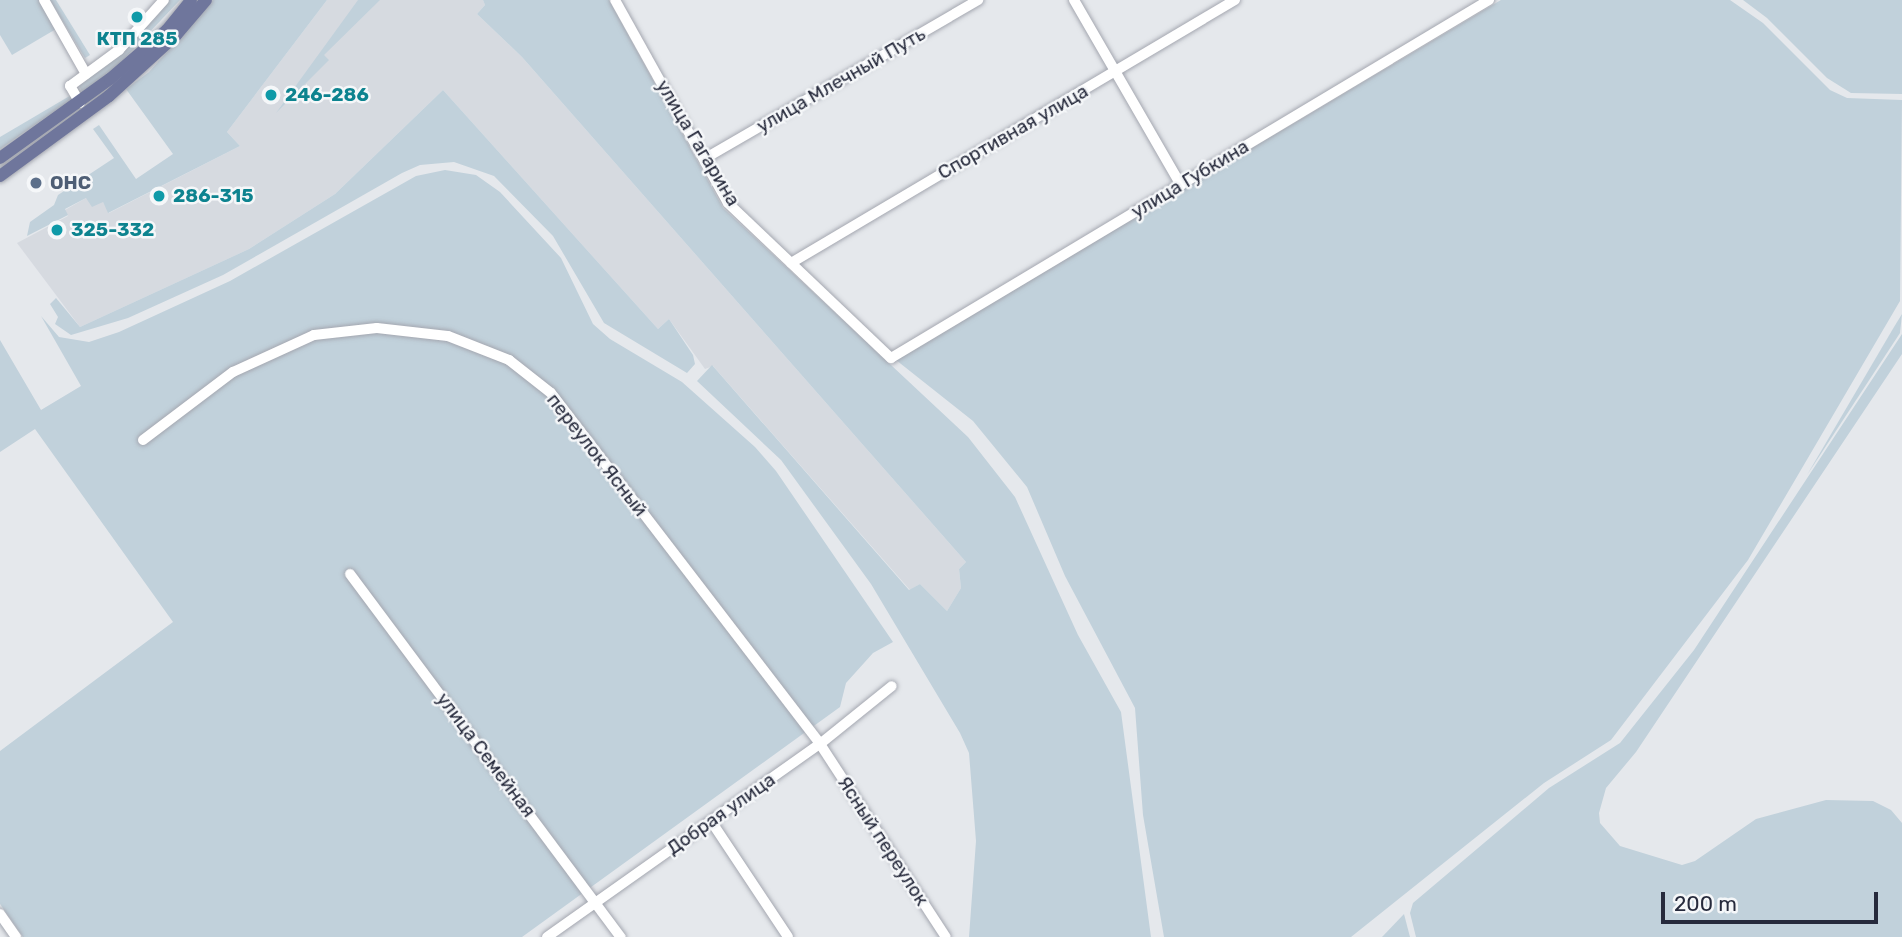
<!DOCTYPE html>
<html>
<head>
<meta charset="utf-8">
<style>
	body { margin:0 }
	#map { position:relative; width:1902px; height:937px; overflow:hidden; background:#e5e8ec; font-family:Rubik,sans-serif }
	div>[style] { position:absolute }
	.built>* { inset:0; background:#d6dae0 }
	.green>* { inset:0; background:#c1d1db }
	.roads { filter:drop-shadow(0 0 2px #a4a7b0) drop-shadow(0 0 2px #a4a7b0) }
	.minor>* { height:10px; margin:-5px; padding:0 5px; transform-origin:5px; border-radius:5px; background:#fff }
	.major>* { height:12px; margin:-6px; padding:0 6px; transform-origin:6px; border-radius:6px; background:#6f769c }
	.dots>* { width:19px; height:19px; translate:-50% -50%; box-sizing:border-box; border:4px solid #f5f7f9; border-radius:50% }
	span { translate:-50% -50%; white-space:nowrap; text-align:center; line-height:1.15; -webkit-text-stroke:5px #f5f7f9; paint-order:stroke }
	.culture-label { font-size:19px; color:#0d838f; font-weight:700 }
	.left { translate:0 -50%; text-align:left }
	.street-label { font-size:19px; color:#262a3c }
	.service-label { font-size:19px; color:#4e5e75; font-weight:700 }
	.scale { position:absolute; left:1661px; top:892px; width:217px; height:32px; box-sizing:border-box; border:4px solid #262a3c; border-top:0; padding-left:9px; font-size:21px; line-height:24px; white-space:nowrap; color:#262a3c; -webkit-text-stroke:5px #f5f7f9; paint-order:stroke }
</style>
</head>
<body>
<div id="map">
	<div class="built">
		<i style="clip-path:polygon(327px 0,483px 0,485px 5px,477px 14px,522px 57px,966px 562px,959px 569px,961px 588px,947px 611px,920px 584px,910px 590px,713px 366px,705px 369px,669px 319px,658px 329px,443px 90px,335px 194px,249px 249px,80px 327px,17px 243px,68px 216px,65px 210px,86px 198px,103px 202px,109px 213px,240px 146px,227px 132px)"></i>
	</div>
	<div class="green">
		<i style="clip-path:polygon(0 0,39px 0,56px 29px,12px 55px,0 35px)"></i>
		<i style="clip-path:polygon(50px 0,56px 0,90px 55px,85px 58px)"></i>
		<i style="clip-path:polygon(168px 0,180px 0,106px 78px,83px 93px,78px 84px,137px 38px)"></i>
		<i style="clip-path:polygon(213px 0,327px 0,227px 132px,240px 146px,108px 213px,103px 202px,92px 207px,86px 198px,65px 209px,68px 215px,27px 236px,30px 222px,54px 205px,58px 195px,114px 158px,93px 129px,99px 125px,136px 179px,173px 154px,126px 89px,149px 72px)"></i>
		<i style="clip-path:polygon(358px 0,380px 0,324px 55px,329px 60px,276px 113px)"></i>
		<i style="clip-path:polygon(483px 0,609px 0,723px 208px,968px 437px,1015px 497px,1078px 635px,1121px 712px,1151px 937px,969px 937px,976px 841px,969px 753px,960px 733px,871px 584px,781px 460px,697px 381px,712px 365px,909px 590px,920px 584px,947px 611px,961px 588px,959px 569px,966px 562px,522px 57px,477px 14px,485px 5px)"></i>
		<i style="clip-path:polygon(1501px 0,1730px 0,1763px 23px,1830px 90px,1847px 98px,1902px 100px,1900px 301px,1748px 560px,1611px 740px,1544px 783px,1351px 937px,1164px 937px,1143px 815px,1135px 708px,1065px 576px,1027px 487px,973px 421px,896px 360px)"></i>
		<i style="clip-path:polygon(1743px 0,1902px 0,1902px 94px,1851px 93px,1827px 78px,1767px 18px)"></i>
		<i style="clip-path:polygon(443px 90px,658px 329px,669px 319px,693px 355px,695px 364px,687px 373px,604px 323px,553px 236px,494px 176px,454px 162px,420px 165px,402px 173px,223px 275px,128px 318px,71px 335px,55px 324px,58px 317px,50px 304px,56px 298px,80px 327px,249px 249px,335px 194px)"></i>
		<i style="clip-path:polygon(73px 94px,75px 97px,0 149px,0 137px)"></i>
		<i style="clip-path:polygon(445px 170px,476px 175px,500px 192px,561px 258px,593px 324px,610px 339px,682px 382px,755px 447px,776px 471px,893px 642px,873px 653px,846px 683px,840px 707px,522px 937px,23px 937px,0 904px,0 751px,173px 622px,35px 429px,0 452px,0 340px,41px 410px,81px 386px,41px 316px,59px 337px,89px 342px,119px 332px,230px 281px,416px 176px)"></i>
		<i style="clip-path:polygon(1902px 314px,1900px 333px,1807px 475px,1894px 327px)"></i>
		<i style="clip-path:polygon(1902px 334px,1902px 354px,1636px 752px,1606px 788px,1599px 813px,1600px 823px,1620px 846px,1682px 865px,1695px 861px,1756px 819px,1826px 800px,1873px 801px,1891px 810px,1902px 823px,1902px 937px,1416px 937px,1410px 913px,1413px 903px,1549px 788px,1620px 743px,1694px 650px)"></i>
		<i style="clip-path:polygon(1404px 914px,1410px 937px,1382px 937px)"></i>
	</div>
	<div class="roads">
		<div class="minor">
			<i style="left:44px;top:0;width:85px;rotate:60.4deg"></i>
			<i style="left:615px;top:0;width:232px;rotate:60.9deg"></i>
			<i style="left:728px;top:203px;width:225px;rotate:43.6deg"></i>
			<i style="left:891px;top:358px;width:697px;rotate:-30.91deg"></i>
			<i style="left:1074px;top:0;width:214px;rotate:60deg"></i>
			<i style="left:80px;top:103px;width:20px;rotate:-120deg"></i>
			<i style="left:70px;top:86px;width:61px;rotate:-36.3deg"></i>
			<i style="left:119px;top:50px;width:67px;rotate:-48deg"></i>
			<i style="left:704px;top:159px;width:317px;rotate:-30.1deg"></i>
			<i style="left:791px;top:263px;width:516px;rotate:-30.64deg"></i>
			<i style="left:143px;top:440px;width:113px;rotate:-37.1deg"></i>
			<i style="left:233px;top:372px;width:89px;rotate:-24.6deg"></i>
			<i style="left:314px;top:335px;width:63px;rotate:-6.3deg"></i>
			<i style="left:377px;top:328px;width:71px;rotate:6.4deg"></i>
			<i style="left:448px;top:336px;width:66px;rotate:21.5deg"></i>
			<i style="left:509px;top:360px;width:53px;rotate:38.2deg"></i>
			<i style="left:551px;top:393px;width:442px;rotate:52.5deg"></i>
			<i style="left:820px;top:744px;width:230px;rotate:56.9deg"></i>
			<i style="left:350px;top:574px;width:453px;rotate:53.3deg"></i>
			<i style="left:711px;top:821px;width:139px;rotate:56.4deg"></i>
			<i style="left:0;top:914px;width:28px;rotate:55deg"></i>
			<i style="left:547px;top:937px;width:334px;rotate:-35.3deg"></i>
			<i style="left:820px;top:744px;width:92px;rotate:-38.9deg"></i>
		</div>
		<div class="major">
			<i style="left:0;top:158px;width:135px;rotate:-35.7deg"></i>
			<i style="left:110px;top:79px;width:75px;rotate:-40.7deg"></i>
			<i style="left:167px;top:30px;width:38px;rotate:-51deg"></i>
			<i style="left:0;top:176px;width:135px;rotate:-36.3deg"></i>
			<i style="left:109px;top:96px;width:91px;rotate:-42.3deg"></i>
			<i style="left:176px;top:35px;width:46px;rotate:-49.4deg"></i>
		</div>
	</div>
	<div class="dots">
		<i style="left:137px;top:17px;background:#0f9aa8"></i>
		<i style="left:271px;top:95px;background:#0f9aa8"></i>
		<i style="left:36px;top:183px;background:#5c6f8a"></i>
		<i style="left:159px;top:196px;background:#0f9aa8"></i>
		<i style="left:57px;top:230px;background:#0f9aa8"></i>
	</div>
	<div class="culture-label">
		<span style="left:137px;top:39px">КТП 285</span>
		<span class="left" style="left:285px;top:95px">246-286</span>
		<span class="left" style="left:173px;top:196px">286-315</span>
		<span class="left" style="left:71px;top:230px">325-332</span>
	</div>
	<div class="street-label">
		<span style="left:841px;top:80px;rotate:-30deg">улица Млечный Путь</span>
		<span style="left:1013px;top:132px;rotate:-30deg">Спортивная улица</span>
		<span style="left:698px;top:143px;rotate:59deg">улица Гагарина</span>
		<span style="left:1190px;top:179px;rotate:-31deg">улица Губкина</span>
		<span style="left:597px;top:455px;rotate:52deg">переулок Ясный</span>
		<span style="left:486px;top:755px;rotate:53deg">улица Семейная</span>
		<span style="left:721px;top:814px;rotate:-35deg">Добрая улица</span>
		<span style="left:883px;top:841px;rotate:57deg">Ясный переулок</span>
	</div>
	<div class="service-label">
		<span class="left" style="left:50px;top:183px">ОНС</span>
	</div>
	<div class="scale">200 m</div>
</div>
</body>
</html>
